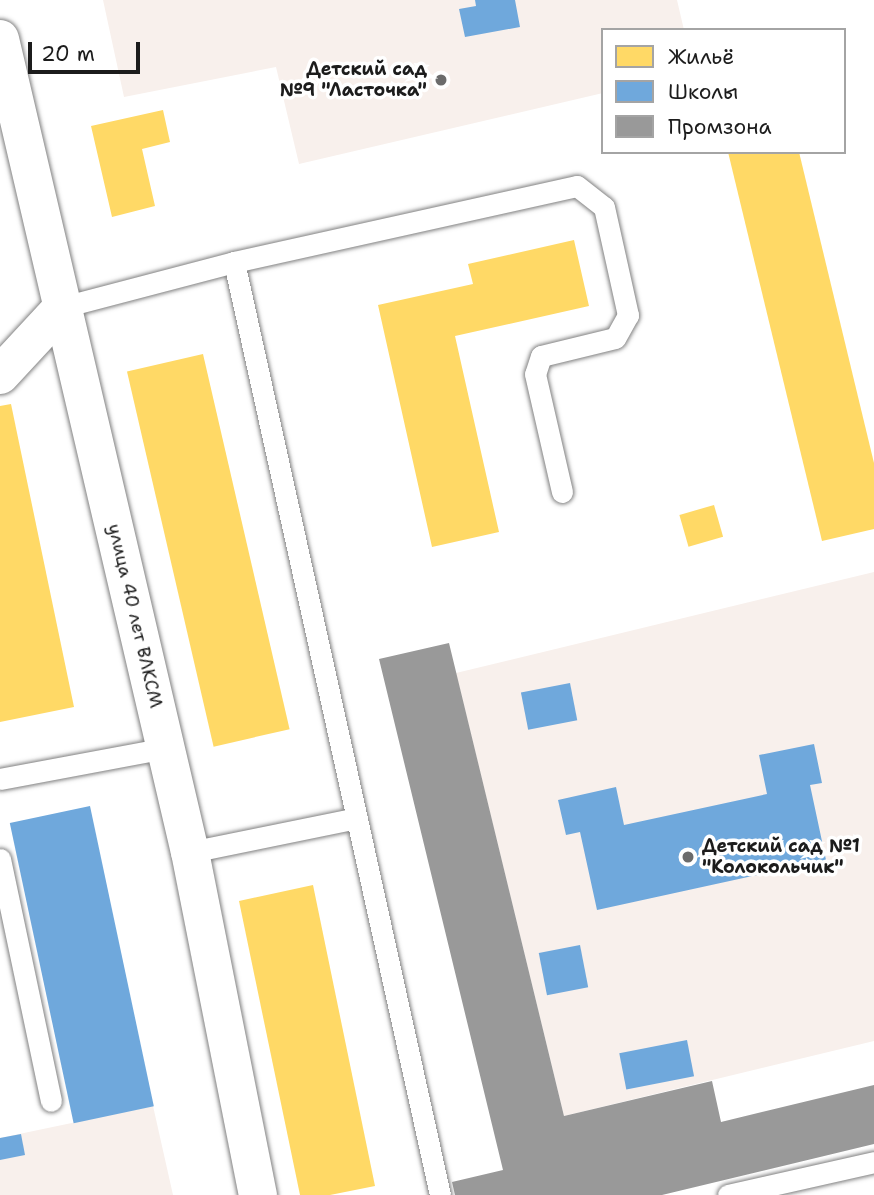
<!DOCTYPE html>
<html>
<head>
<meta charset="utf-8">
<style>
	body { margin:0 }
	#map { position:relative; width:874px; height:1195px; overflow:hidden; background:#fff; font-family:"Shantell Sans",sans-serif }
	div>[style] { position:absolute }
	.built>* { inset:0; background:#f8f0ec }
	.homes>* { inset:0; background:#ffd966; transform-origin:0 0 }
	.schools>* { inset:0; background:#6fa8dc; transform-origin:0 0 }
	.industry>* { inset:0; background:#999 }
	.roads { filter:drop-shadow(0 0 2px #828282) drop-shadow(0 0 2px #828282) }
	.service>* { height:21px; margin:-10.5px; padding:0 10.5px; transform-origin:10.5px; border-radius:10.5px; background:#fff }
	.minor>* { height:38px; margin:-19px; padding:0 19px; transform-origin:19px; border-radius:19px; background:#fff }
	.dots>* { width:19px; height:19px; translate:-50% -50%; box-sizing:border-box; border:4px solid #fff; border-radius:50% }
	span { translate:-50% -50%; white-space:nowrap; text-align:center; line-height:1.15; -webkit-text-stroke:7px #fff; paint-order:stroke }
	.poi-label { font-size:18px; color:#1c1c1c; font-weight:700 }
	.right { translate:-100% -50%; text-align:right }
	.left { translate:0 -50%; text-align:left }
	.street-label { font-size:18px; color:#1c1c1c }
	.legend { position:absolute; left:601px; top:28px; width:245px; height:126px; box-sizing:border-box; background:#fff; border:2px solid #a4a4a4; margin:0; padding:9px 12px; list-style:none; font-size:21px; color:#1c1c1c }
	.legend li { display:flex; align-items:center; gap:14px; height:35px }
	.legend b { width:35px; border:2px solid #a4a4a4 }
	.scale { position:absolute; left:28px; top:42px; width:112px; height:32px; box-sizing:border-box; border:4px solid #1c1c1c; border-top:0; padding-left:9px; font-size:21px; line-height:24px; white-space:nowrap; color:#1c1c1c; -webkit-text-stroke:5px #fff; paint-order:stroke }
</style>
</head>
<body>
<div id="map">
	<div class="built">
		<i style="clip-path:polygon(103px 0,677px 0,684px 30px,603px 30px,603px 93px,299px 164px,276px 67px,124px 97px)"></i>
		<i style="clip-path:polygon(874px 572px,874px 1041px,564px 1116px,456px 673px)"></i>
		<i style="clip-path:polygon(153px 1106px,173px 1195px,0 1195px,0 1138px)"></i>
	</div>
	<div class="homes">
		<i style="clip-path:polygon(163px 110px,170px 142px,142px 149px,155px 206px,112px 217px,91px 126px)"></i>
		<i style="clip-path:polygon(728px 152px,799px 152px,874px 463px,874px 529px,822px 541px)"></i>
		<i style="clip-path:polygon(574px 240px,589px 306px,455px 336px,499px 532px,432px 547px,378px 305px,473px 284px,468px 264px)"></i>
		<i style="left:203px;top:354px;width:385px;height:78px;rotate:77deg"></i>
		<i style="clip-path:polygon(11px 404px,74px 707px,0 722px,0 406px)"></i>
		<i style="left:714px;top:505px;width:33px;height:36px;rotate:74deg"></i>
		<i style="clip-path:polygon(313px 885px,375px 1186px,330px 1195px,300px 1195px,239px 901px)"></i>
	</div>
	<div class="schools">
		<i style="clip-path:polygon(475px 0,515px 0,520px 27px,465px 37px,459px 9px,476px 6px)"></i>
		<i style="left:570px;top:683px;width:38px;height:50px;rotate:79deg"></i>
		<i style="clip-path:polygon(814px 744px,822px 783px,810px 785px,826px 860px,597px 910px,580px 832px,566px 835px,558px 800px,616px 787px,624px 825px,767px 794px,759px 755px)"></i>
		<i style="left:90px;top:806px;width:307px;height:82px;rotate:78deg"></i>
		<i style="left:580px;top:945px;width:43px;height:42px;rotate:79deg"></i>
		<i style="left:687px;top:1040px;width:37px;height:69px;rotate:79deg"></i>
		<i style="clip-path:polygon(21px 1134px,25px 1155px,0 1160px,0 1138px)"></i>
	</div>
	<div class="industry">
		<i style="clip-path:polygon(449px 643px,564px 1116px,712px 1081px,721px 1122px,874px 1085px,874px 1144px,662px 1195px,455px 1195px,452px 1182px,503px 1170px,379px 659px)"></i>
	</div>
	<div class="roads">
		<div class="service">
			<i style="left:234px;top:262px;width:351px;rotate:-12.5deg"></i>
			<i style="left:577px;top:186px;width:34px;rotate:38deg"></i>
			<i style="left:604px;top:207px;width:111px;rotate:77.5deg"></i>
			<i style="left:628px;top:315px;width:26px;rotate:119deg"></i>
			<i style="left:615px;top:338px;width:76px;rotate:166.3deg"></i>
			<i style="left:541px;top:356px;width:19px;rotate:108deg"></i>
			<i style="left:535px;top:374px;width:121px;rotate:77.1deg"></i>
			<i style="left:63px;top:307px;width:177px;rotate:-14.7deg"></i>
			<i style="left:234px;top:262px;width:955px;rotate:77.55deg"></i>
			<i style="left:0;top:779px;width:169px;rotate:-10.6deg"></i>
			<i style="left:190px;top:852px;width:170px;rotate:-11.5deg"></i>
			<i style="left:0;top:859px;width:247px;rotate:78.1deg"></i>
			<i style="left:728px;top:1195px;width:150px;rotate:-12.7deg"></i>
		</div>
		<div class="minor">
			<i style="left:0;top:39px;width:835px;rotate:76.85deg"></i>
			<i style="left:190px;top:852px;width:350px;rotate:78.8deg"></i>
			<i style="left:0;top:375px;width:93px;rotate:-47.2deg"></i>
		</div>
	</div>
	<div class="dots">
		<i style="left:441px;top:80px;background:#6b6b6b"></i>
		<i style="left:688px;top:857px;background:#6b6b6b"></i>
	</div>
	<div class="poi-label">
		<span class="right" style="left:427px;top:80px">Детский сад<br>№9 "Ласточка"</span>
		<span class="left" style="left:702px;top:857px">Детский сад №1<br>"Колокольчик"</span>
	</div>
	<div class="street-label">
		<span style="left:135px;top:616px;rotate:77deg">улица 40 лет ВЛКСМ</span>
	</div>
	<ul class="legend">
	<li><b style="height:19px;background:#ffd966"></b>Жильё</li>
	<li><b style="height:19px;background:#6fa8dc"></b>Школы</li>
	<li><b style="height:19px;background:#999"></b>Промзона</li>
	</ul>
	<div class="scale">20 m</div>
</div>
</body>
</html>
